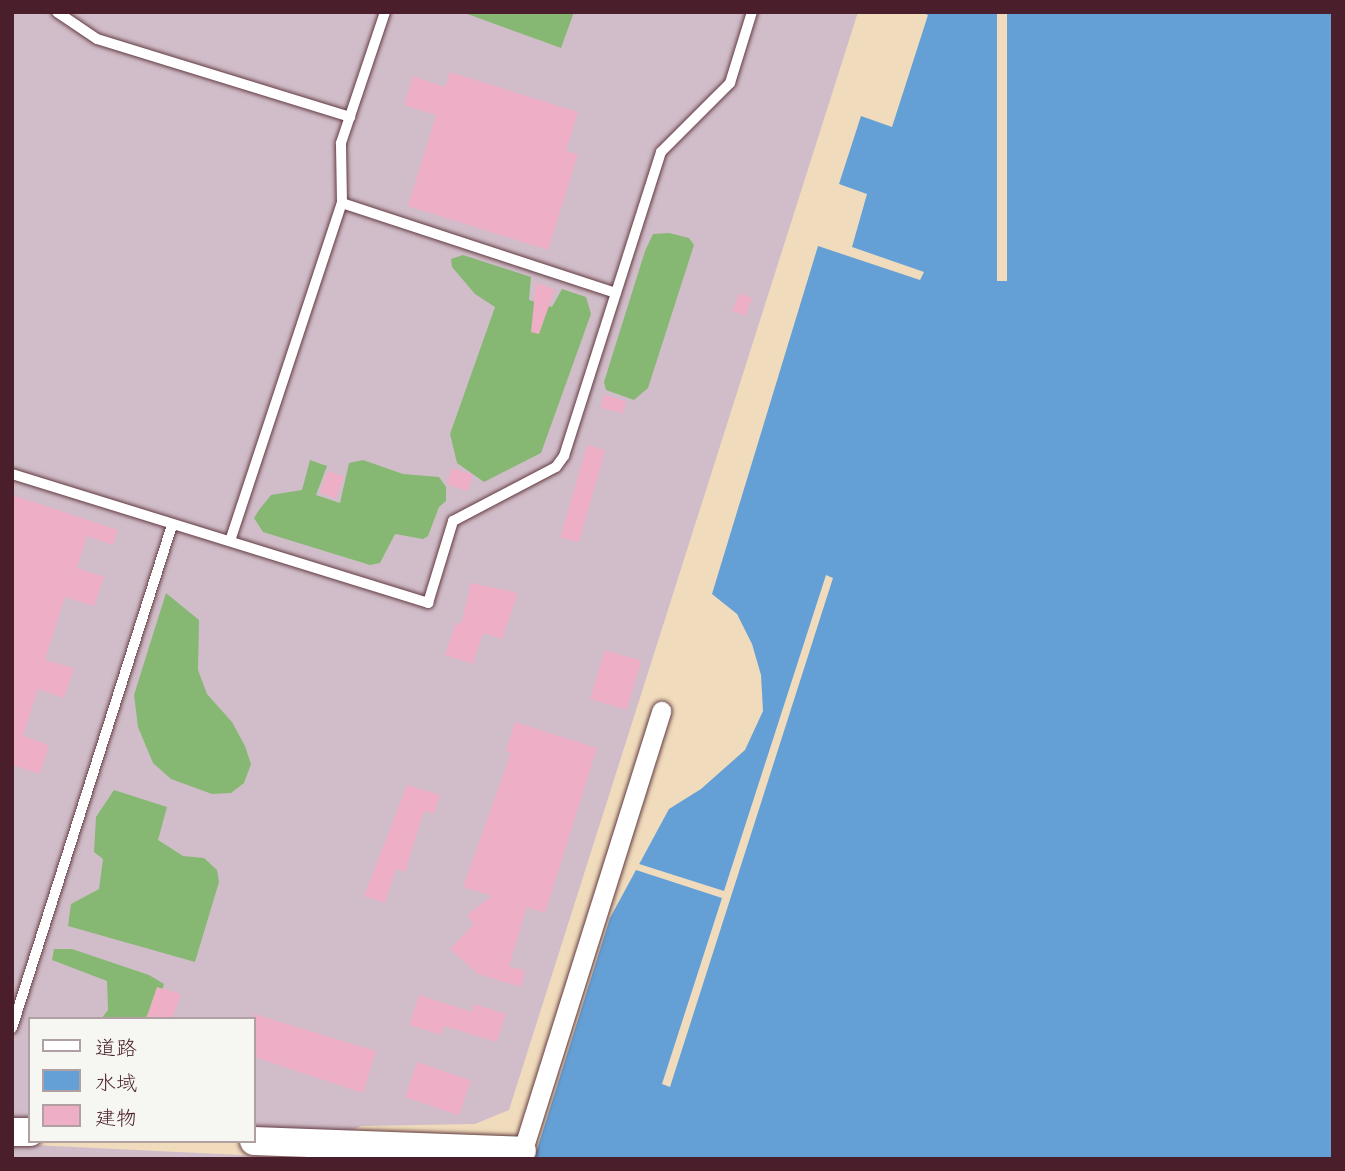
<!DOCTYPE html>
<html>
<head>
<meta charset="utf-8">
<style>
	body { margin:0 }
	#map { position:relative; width:1345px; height:1171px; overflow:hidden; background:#f0dcbc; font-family:Delius,"Klee One",sans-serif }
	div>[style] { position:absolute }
	.industrial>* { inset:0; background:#d1bdc9 }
	.forest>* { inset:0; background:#86b873 }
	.water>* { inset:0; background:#64a0d5 }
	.pier>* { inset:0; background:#f0dcbc; transform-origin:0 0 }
	.building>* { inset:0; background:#edaec6; transform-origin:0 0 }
	.roads { filter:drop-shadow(0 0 2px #633b41) drop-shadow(0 0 2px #633b41) }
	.lane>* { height:10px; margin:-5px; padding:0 5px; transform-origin:5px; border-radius:5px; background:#fff }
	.street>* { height:19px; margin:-9.5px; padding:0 9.5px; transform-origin:9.5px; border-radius:9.5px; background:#fff }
	.secondary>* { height:28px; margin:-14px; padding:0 14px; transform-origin:14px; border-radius:14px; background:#fff }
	span { translate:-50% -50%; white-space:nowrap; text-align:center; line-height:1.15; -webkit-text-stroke:7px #f6f6f2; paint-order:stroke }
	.frame { position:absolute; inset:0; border:14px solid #4a1f2b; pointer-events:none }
	.legend { position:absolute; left:28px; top:1017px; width:228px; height:126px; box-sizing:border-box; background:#f6f6f2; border:2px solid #b1a0a2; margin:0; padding:9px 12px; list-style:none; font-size:21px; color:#4a1f2b }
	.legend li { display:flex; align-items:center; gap:14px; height:35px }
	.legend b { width:35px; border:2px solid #b1a0a2 }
</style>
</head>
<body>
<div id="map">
	<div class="industrial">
		<i style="clip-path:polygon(12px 12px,858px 12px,509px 1110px,475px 1124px,361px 1126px,345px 1134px,254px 1130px,254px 1019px,30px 1019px,30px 1121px,12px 1120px)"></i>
		<i style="clip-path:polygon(12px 1144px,326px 1159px,12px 1159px)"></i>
	</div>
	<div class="forest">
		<i style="clip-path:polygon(462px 12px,574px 12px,561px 48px)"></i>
		<i style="clip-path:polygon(669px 233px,689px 238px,694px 245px,648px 388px,634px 400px,606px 390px,604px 382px,645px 251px,653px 234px)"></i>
		<i style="clip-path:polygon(463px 255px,531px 277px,529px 300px,552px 307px,562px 289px,586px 297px,591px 314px,541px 453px,484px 482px,457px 463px,450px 434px,495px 307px,475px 294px,452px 267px,451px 259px)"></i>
		<i style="clip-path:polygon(310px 460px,327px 466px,316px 495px,340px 503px,349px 463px,363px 460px,403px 474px,439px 477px,446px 487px,446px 501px,439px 507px,428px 536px,423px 539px,395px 534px,380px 563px,370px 565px,263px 532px,254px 518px,259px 510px,271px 495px,302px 490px)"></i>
		<i style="clip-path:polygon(166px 593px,199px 620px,198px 670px,207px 694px,232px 722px,245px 746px,251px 764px,244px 783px,231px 793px,212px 794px,171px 779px,153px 763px,138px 727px,134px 695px)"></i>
		<i style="clip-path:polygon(114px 790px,167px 807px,158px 840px,183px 856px,204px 858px,217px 870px,219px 882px,195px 962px,68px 926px,71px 904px,99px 889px,103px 859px,94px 852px,96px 817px)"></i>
		<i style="clip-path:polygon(54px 949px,72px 949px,149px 975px,164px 984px,162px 990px,145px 1019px,101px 1019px,108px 1010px,107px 981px,52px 960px)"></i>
	</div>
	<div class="water">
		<i style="clip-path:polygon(921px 12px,1333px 12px,1333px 1159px,534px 1159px,610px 918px,669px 809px,701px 789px,745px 750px,763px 711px,761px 675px,752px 644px,737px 614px,712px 594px,818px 246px,920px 280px,924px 272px,852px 247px,867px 194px,839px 184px,861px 116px,892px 127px,928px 15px)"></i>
	</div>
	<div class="pier">
		<i style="left:997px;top:12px;width:10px;height:269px"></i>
		<i style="clip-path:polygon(826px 575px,833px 578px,670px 1087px,662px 1084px,722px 898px,633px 869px,636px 863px,724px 891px)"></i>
	</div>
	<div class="building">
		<i style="clip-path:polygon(450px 72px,578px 112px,566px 151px,578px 154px,548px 250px,408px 206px,436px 115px,404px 105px,413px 76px,445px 87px)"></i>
		<i style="clip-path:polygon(536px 283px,555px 289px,539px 334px,531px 332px)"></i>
		<i style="left:739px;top:293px;width:14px;height:19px;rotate:21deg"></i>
		<i style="left:604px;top:395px;width:23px;height:13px;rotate:15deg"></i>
		<i style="left:587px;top:445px;width:19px;height:96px;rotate:16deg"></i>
		<i style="left:452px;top:468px;width:22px;height:17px;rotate:18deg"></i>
		<i style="left:328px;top:471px;width:17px;height:23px;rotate:21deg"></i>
		<i style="clip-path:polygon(12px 495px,118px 530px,113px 545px,87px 536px,77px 568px,104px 577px,94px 606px,65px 597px,45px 660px,74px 668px,64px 698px,38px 689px,23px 736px,49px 745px,40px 774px,12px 765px)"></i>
		<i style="clip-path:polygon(471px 583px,518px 593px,502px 639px,483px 633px,473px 664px,445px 655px,456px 622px,461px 624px)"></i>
		<i style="left:605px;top:650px;width:38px;height:51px;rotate:17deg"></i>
		<i style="clip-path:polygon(515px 722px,597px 748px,545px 913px,527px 907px,509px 966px,525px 971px,521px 987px,478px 974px,450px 949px,474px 924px,467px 915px,492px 896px,463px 887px,511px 753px,506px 751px)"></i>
		<i style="clip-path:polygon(407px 785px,440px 795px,434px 814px,424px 811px,405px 872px,396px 869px,385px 903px,364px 896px)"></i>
		<i style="clip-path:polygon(157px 987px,181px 994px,172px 1019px,146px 1019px)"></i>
		<i style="clip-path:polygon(419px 995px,472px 1012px,474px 1004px,506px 1014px,497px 1042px,444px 1026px,441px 1035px,409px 1025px)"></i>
		<i style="clip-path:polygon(254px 1014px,376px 1051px,363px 1093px,254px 1057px)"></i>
		<i style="left:417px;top:1062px;width:57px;height:37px;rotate:19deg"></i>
	</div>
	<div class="roads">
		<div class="lane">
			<i style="left:57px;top:12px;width:48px;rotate:34deg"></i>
			<i style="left:97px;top:39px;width:265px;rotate:17.1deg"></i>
			<i style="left:342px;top:203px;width:288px;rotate:18.2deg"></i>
			<i style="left:12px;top:474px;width:436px;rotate:17.2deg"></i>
			<i style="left:428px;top:603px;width:86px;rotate:-73deg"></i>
			<i style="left:453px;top:521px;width:116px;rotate:-27.7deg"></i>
			<i style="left:556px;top:467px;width:14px;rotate:-54deg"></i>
			<i style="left:564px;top:456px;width:319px;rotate:-72.3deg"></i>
			<i style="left:661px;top:152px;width:98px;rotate:-45deg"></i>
			<i style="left:730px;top:83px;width:74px;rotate:-72.8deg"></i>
			<i style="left:230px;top:541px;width:356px;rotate:-71.7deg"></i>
			<i style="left:342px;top:203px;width:60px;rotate:-91deg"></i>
			<i style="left:341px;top:143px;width:138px;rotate:-71.4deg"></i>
			<i style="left:12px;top:1028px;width:528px;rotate:-72.35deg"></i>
		</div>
		<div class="street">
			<i style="left:520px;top:1159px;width:470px;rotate:-72.5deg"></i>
		</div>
		<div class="secondary">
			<i style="left:12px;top:1132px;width:18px"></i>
			<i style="left:254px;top:1141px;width:268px;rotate:2.1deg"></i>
		</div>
	</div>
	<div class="frame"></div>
	<ul class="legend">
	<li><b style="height:9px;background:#fff"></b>道路</li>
	<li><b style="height:19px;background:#64a0d5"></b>水域</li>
	<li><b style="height:19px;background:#edaec6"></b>建物</li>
	</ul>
</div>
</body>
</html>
